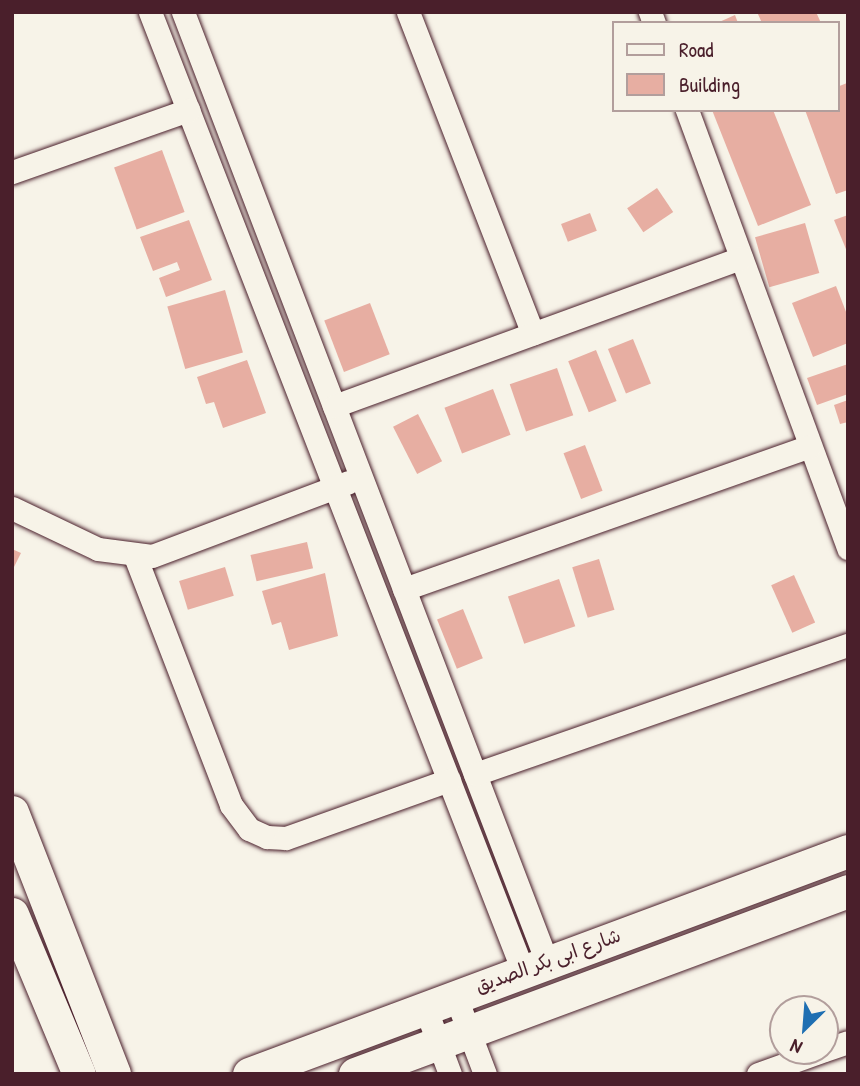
<!DOCTYPE html>
<html>
<head>
<meta charset="utf-8">
<style>
	body { margin:0 }
	#map { position:relative; width:860px; height:1086px; overflow:hidden; background:#f7f3e8; font-family:"Patrick Hand","Playpen Sans Arabic",sans-serif }
	div>[style] { position:absolute }
	.building>* { inset:0; background:#e7aea2; transform-origin:0 0 }
	.roads { filter:drop-shadow(0 0 2px #4a1f2b) drop-shadow(0 0 2px #4a1f2b) }
	.street>* { height:23px; margin:-11.5px; padding:0 11.5px; transform-origin:11.5px; border-radius:11.5px; background:#f7f3e8 }
	.secondary>* { height:33px; margin:-16.5px; padding:0 16.5px; transform-origin:16.5px; border-radius:16.5px; background:#f7f3e8 }
	span { translate:-50% -50%; white-space:nowrap; text-align:center; line-height:1.15; -webkit-text-stroke:5px #f7f3e8; paint-order:stroke }
	.street-label { font-size:19px; color:#4a1f2b }
	.frame { position:absolute; inset:0; border:14px solid #4a1f2b; pointer-events:none }
	.legend { position:absolute; left:612px; top:21px; width:228px; height:91px; box-sizing:border-box; background:#f7f3e8; border:2px solid #b29e9c; margin:0; padding:9px 12px; list-style:none; font-size:21px; color:#4a1f2b }
	.legend li { display:flex; align-items:center; gap:14px; height:35px }
	.legend b { width:35px; border:2px solid #b29e9c }
	.north { position:absolute; left:769px; top:995px; width:70px; height:70px; box-sizing:border-box; background:#f7f3e8; border:2px solid #b29e9c; border-radius:50%; rotate:205deg; font-size:19px; font-weight:700; line-height:28px; text-align:center; color:#4a1f2b }
	.north::after { content:''; display:block; margin:auto; width:24px; height:32px; background:#1f6fb2; clip-path:polygon(50% 0,100% 100%,50% 72%,0 100%) }
</style>
</head>
<body>
<div id="map">
	<div class="building">
		<i style="clip-path:polygon(757px 12px,816px 12px,821px 23px,762px 23px)"></i>
		<i style="clip-path:polygon(735px 15px,738px 23px,717px 23px)"></i>
		<i style="clip-path:polygon(847px 83px,848px 190px,836px 194px,805px 110px,837px 110px,837px 87px)"></i>
		<i style="clip-path:polygon(712px 110px,773px 110px,811px 205px,758px 226px)"></i>
		<i style="left:162px;top:150px;width:66px;height:51px;rotate:70deg"></i>
		<i style="left:657px;top:188px;width:29px;height:36px;rotate:56deg"></i>
		<i style="left:590px;top:213px;width:19px;height:31px;rotate:69deg"></i>
		<i style="clip-path:polygon(848px 215px,848px 254px,834px 220px)"></i>
		<i style="clip-path:polygon(189px 220px,212px 280px,166px 297px,159px 278px,180px 270px,177px 262px,153px 271px,140px 237px)"></i>
		<i style="left:805px;top:223px;width:52px;height:52px;rotate:74deg"></i>
		<i style="clip-path:polygon(836px 286px,848px 317px,848px 343px,813px 357px,792px 303px)"></i>
		<i style="left:225px;top:290px;width:65px;height:60px;rotate:74deg"></i>
		<i style="left:370px;top:303px;width:55px;height:49px;rotate:69deg"></i>
		<i style="left:633px;top:339px;width:48px;height:27px;rotate:68deg"></i>
		<i style="left:596px;top:350px;width:55px;height:30px;rotate:68deg"></i>
		<i style="clip-path:polygon(247px 360px,266px 413px,223px 428px,214px 402px,206px 404px,197px 377px)"></i>
		<i style="clip-path:polygon(848px 364px,848px 394px,817px 405px,807px 378px)"></i>
		<i style="left:557px;top:368px;width:50px;height:50px;rotate:71deg"></i>
		<i style="left:493px;top:389px;width:49px;height:52px;rotate:69deg"></i>
		<i style="clip-path:polygon(848px 400px,848px 422px,840px 424px,834px 405px)"></i>
		<i style="left:418px;top:414px;width:53px;height:28px;rotate:63deg"></i>
		<i style="left:585px;top:445px;width:49px;height:23px;rotate:69deg"></i>
		<i style="left:307px;top:542px;width:27px;height:58px;rotate:77deg"></i>
		<i style="clip-path:polygon(12px 549px,21px 553px,12px 571px)"></i>
		<i style="left:599px;top:559px;width:53px;height:28px;rotate:73deg"></i>
		<i style="left:225px;top:567px;width:30px;height:48px;rotate:73deg"></i>
		<i style="clip-path:polygon(325px 573px,338px 636px,289px 650px,281px 622px,272px 625px,262px 591px)"></i>
		<i style="left:794px;top:575px;width:52px;height:25px;rotate:66deg"></i>
		<i style="left:559px;top:579px;width:50px;height:54px;rotate:71deg"></i>
		<i style="left:463px;top:609px;width:53px;height:28px;rotate:68deg"></i>
	</div>
	<div class="roads">
		<div class="street">
			<i style="left:150px;top:12px;width:1029px;rotate:68.75deg"></i>
			<i style="left:183px;top:12px;width:1017px;rotate:69.04deg"></i>
			<i style="left:408px;top:12px;width:345px;rotate:68.8deg"></i>
			<i style="left:650px;top:12px;width:12px;rotate:70deg"></i>
			<i style="left:687px;top:110px;width:467px;rotate:69.8deg"></i>
			<i style="left:12px;top:172px;width:187px;rotate:-19.4deg"></i>
			<i style="left:334px;top:406px;width:433px;rotate:-20deg"></i>
			<i style="left:12px;top:508px;width:95px;rotate:25.5deg"></i>
			<i style="left:98px;top:549px;width:54px;rotate:7.4deg"></i>
			<i style="left:152px;top:556px;width:210px;rotate:-20.6deg"></i>
			<i style="left:135px;top:556px;width:267px;rotate:68.9deg"></i>
			<i style="left:231px;top:805px;width:30px;rotate:53deg"></i>
			<i style="left:249px;top:829px;width:20px;rotate:24deg"></i>
			<i style="left:267px;top:837px;width:19px;rotate:3deg"></i>
			<i style="left:286px;top:838px;width:173px;rotate:-19.6deg"></i>
			<i style="left:404px;top:589px;width:430px;rotate:-19.4deg"></i>
			<i style="left:475px;top:774px;width:395px;rotate:-19.1deg"></i>
			<i style="left:455px;top:995px;width:85px;rotate:69.2deg"></i>
			<i style="left:425px;top:1007px;width:72px;rotate:69.5deg"></i>
			<i style="left:825px;top:1050px;width:24px;rotate:-19deg"></i>
			<i style="left:758px;top:1074px;width:68px;rotate:-19.8deg"></i>
		</div>
		<div class="secondary">
			<i style="left:12px;top:812px;width:281px;rotate:68.7deg"></i>
			<i style="left:12px;top:914px;width:173px;rotate:67.3deg"></i>
			<i style="left:249px;top:1074px;width:639px;rotate:-20.42deg"></i>
			<i style="left:355px;top:1074px;width:526px;rotate:-20.36deg"></i>
		</div>
	</div>
	<div class="street-label">
		<span style="left:548px;top:961px;rotate:-20deg">شارع ابى بكر الصديق</span>
	</div>
	<div class="frame"></div>
	<ul class="legend">
	<li><b style="height:9px;background:#f7f3e8"></b>Road</li>
	<li><b style="height:19px;background:#e7aea2"></b>Building</li>
	</ul>
	<div class="north">N</div>
</div>
</body>
</html>
